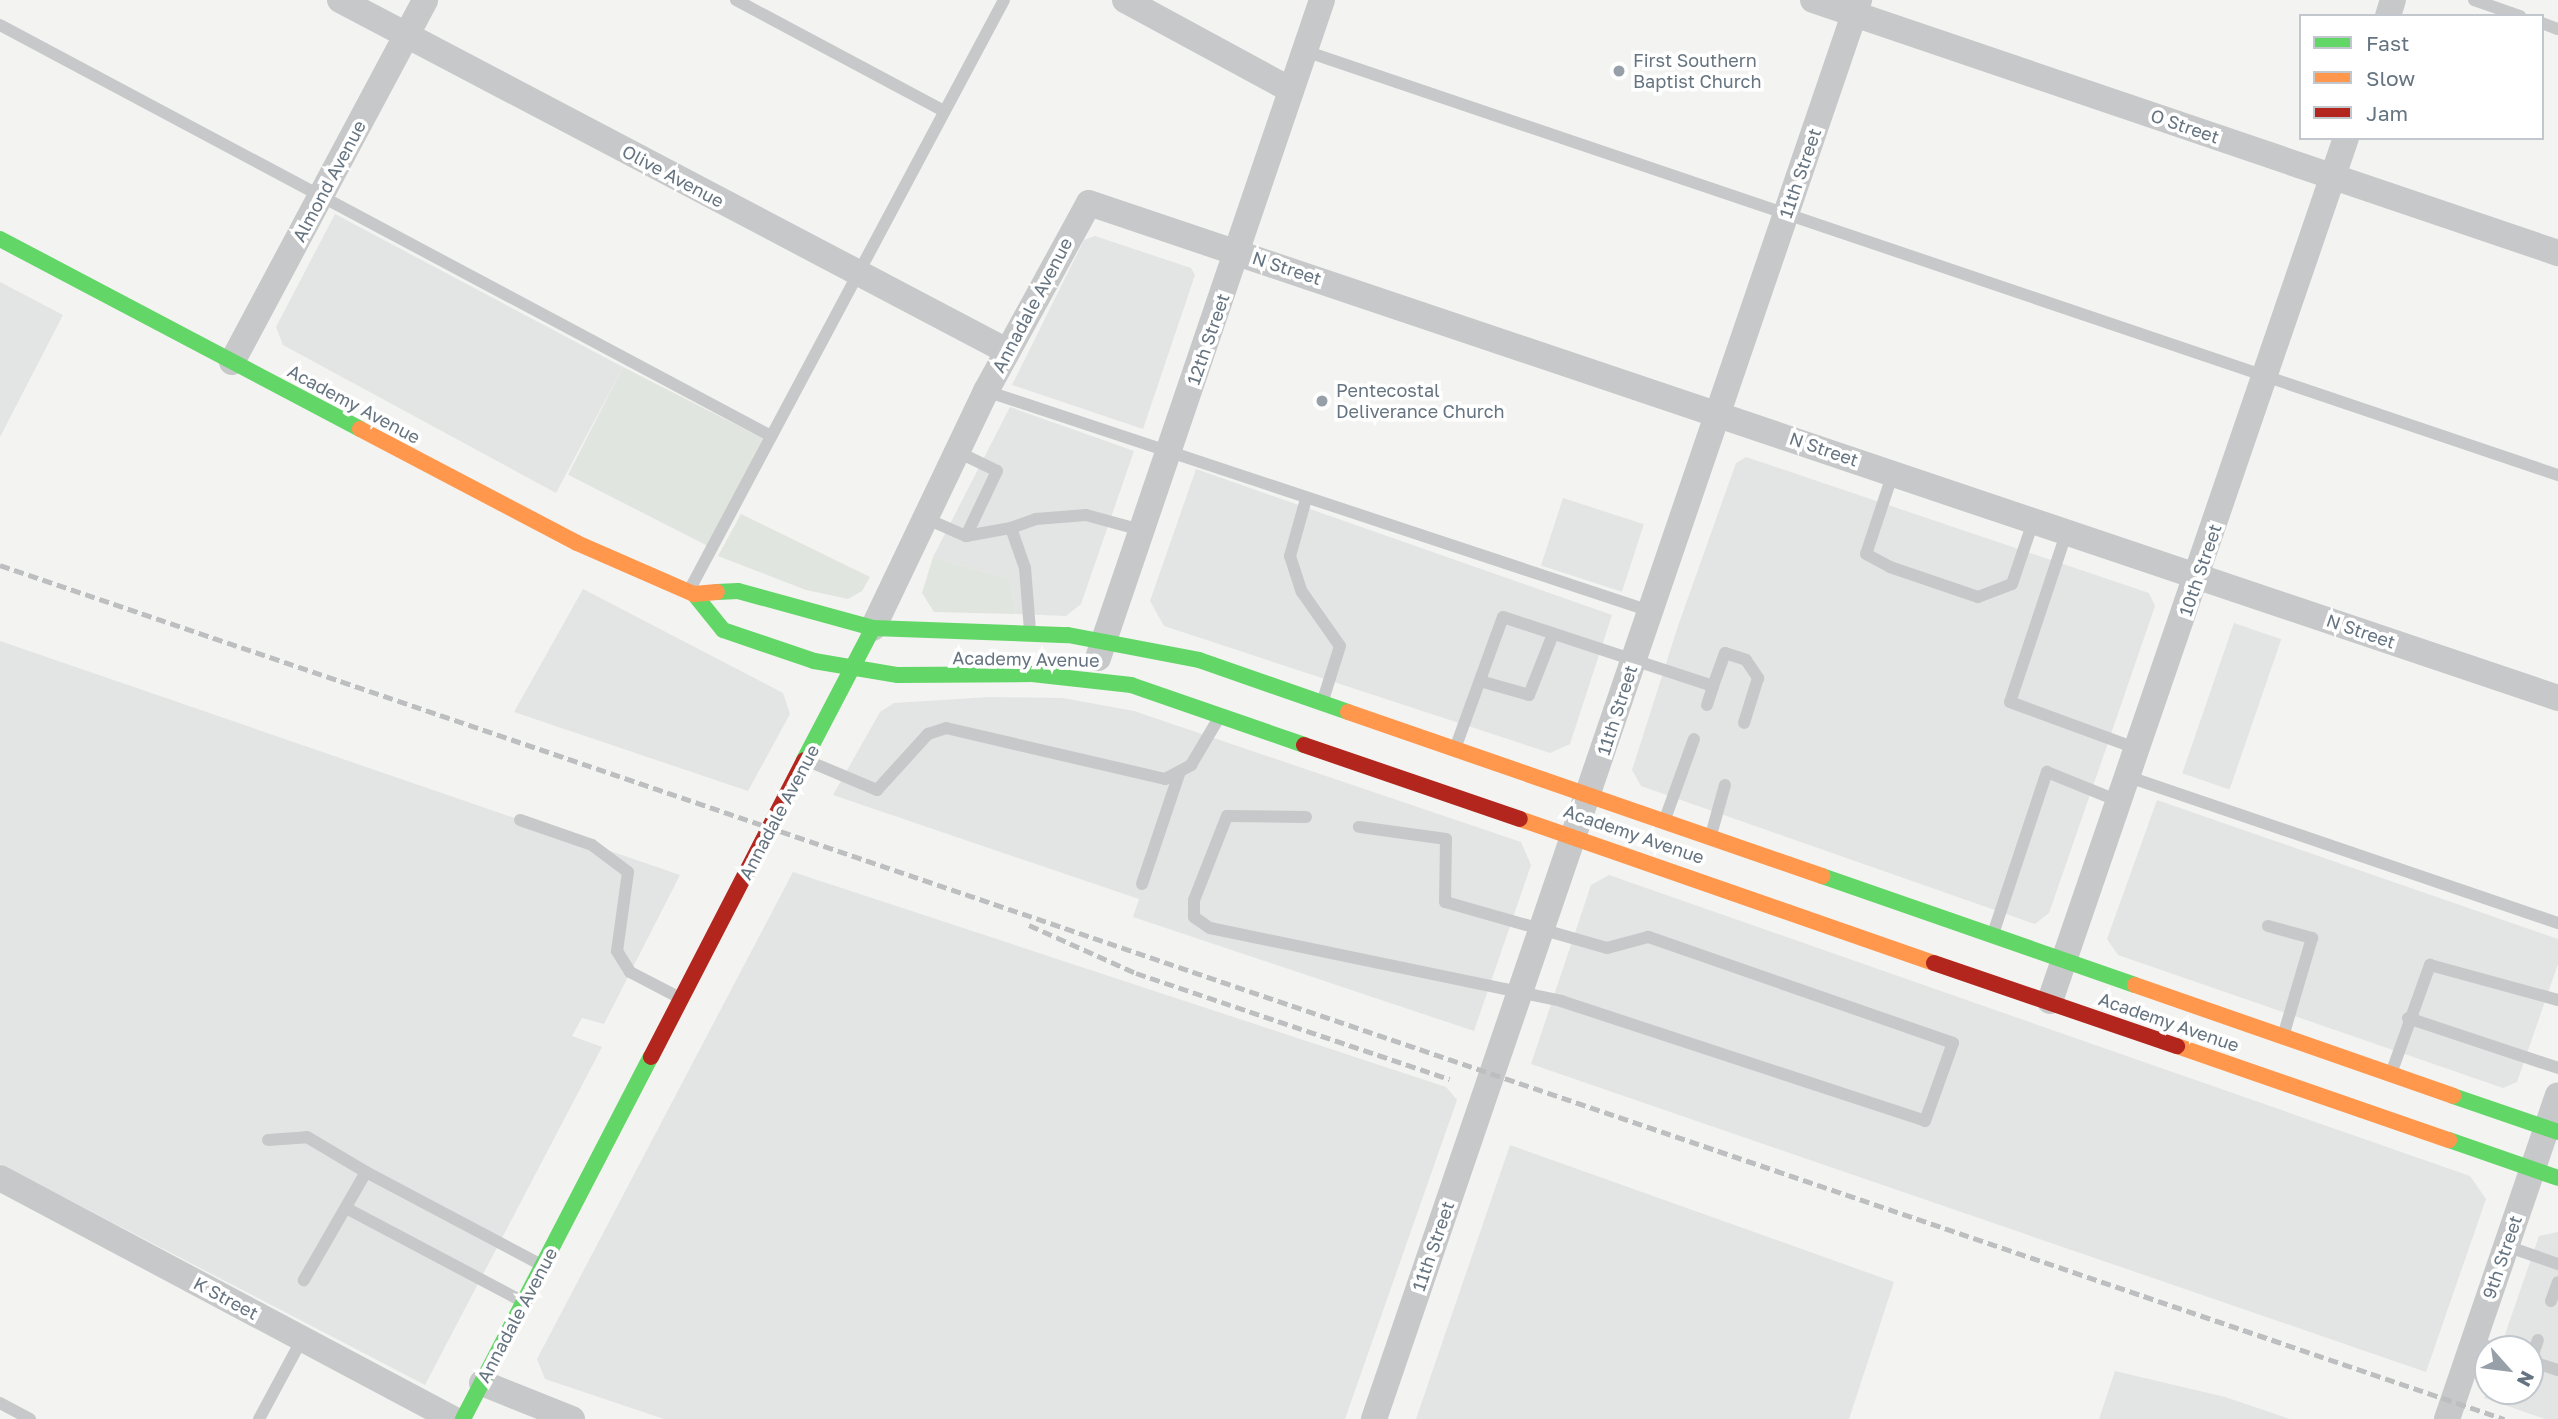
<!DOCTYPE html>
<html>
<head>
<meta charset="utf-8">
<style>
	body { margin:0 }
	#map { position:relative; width:2558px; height:1419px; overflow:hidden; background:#f3f3f1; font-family:"Golos Text",sans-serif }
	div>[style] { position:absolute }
	.built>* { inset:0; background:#e3e5e4; transform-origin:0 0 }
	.green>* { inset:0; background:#e1e5df; transform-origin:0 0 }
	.lane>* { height:12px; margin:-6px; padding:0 6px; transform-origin:6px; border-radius:6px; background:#c7c8c9 }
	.street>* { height:26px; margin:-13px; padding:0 13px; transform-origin:13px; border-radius:13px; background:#c7c8c9 }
	.fast>* { height:16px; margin:-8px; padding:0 8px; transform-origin:8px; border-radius:8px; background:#63d668 }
	.slow>* { height:16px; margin:-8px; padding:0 8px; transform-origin:8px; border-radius:8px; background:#ff974d }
	.jam>* { height:16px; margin:-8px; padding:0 8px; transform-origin:8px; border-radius:8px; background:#b3261e }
	.rail>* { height:5px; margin-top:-2.5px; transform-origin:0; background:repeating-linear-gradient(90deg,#bdbebf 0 10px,transparent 0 15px) }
	.dots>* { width:19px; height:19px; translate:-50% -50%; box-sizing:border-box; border:4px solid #fff; border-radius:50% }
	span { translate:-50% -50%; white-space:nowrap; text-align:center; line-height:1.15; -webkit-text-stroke:7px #fff; paint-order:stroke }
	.poi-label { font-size:18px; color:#657480 }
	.left { translate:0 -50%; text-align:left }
	.street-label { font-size:18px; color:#657480 }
	.legend { position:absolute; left:2299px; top:14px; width:245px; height:126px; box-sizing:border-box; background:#fff; border:2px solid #c1c7cc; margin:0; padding:9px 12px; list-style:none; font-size:21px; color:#657480 }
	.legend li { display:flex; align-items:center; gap:14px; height:35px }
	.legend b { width:35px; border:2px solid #c1c7cc }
	.north { position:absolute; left:2474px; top:1335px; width:70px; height:70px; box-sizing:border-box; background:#fff; border:2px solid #c1c7cc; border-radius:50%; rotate:118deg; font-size:19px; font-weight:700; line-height:28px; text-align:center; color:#657480 }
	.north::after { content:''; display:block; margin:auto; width:24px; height:32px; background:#97a0a8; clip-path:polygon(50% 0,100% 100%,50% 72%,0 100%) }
</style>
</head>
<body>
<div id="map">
	<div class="built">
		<i style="clip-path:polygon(335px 214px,623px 367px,556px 493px,283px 345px,276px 327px)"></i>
		<i style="clip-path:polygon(1095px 236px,1191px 268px,1195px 275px,1143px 429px,1012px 385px,1084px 240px)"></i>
		<i style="clip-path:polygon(0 282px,63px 315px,0 437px)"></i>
		<i style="clip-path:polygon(1010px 407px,1134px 451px,1081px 604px,1066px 616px,1016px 614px,1010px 579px,933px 557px)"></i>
		<i style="clip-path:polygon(1746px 457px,2149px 593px,2155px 606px,2100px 766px,2049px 913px,2035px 924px,1641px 786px,1632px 770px,1678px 626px,1736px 463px)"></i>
		<i style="clip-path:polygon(1196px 469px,1612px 615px,1570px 744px,1550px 753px,1164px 626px,1150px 601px)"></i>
		<i style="left:1563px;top:498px;width:85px;height:71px;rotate:18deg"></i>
		<i style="clip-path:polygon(583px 589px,783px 693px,790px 714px,748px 791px,514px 712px)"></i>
		<i style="left:2234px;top:623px;width:50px;height:159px;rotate:19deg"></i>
		<i style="clip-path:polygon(0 641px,680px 875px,604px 1024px,582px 1018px,572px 1036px,602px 1047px,425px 1385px,0 1164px)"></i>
		<i style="clip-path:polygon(989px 697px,1063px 698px,1134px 711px,1521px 842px,1531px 865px,1474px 1031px,1133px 917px,1139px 899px,833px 795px,880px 712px,894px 703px)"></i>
		<i style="clip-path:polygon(2157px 800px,2558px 939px,2558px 964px,2517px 1082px,2503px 1088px,2118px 955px,2107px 939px)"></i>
		<i style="clip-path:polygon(793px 872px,1446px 1087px,1457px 1100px,1345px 1419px,664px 1419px,545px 1379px,537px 1359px)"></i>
		<i style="clip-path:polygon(1609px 875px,2470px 1176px,2486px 1199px,2426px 1372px,1531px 1064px,1591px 885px)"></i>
		<i style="clip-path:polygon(1510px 1145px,1894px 1282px,1849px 1419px,1416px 1419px)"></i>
		<i style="clip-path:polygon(2558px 1232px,2558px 1419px,2545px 1419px,2484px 1398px,2488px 1385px,2488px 1391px,2530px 1391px,2530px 1349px,2500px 1349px,2539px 1236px)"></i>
		<i style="clip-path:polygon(2115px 1371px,2225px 1397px,2290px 1419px,2099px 1419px)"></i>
	</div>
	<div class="green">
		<i style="left:623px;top:367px;width:158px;height:121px;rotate:27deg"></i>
		<i style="clip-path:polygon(741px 514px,870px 577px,862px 591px,848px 599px,806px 590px,718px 556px)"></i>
		<i style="clip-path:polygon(933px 557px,1010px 579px,1016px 614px,934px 612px,922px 593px)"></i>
	</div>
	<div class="lane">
		<i style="left:736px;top:0;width:236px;rotate:28.1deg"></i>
		<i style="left:2474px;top:0;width:49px;rotate:19.2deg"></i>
		<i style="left:2542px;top:23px;width:17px;rotate:21deg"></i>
		<i style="left:0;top:25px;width:874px;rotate:28.06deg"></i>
		<i style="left:1305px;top:51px;width:1323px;rotate:18.7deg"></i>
		<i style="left:986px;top:391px;width:699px;rotate:18.33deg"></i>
		<i style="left:960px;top:453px;width:41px;rotate:25.9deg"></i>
		<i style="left:997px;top:471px;width:72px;rotate:115.5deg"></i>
		<i style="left:1893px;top:473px;width:85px;rotate:108.4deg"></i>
		<i style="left:1866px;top:554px;width:27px;rotate:28deg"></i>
		<i style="left:1890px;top:567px;width:93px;rotate:18.8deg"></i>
		<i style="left:1978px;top:597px;width:36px;rotate:-21deg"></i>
		<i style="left:2012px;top:584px;width:65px;rotate:-71.3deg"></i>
		<i style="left:1306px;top:499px;width:59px;rotate:105.7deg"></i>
		<i style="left:1290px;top:556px;width:38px;rotate:72deg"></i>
		<i style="left:1302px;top:592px;width:66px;rotate:54.9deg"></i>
		<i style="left:1340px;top:646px;width:57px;rotate:107.5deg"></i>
		<i style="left:927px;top:519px;width:43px;rotate:23.6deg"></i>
		<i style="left:966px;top:536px;width:46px;rotate:-10.1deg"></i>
		<i style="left:1011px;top:528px;width:42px;rotate:70.7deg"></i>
		<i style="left:1025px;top:568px;width:62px;rotate:85.4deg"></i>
		<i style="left:1011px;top:528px;width:27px;rotate:-20deg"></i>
		<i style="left:1036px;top:519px;width:50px;rotate:-4.6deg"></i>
		<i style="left:1086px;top:515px;width:57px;rotate:15.3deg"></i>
		<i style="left:2066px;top:534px;width:177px;rotate:108.4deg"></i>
		<i style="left:2010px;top:702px;width:136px;rotate:20.2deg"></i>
		<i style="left:691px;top:587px;width:665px;rotate:-61.93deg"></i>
		<i style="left:1480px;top:681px;width:51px;rotate:15.9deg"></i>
		<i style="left:1529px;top:695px;width:66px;rotate:-68.5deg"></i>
		<i style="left:1707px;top:705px;width:20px;rotate:-72deg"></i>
		<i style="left:1456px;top:746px;width:137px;rotate:-70deg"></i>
		<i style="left:1503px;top:617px;width:221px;rotate:18.2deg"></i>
		<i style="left:1713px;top:686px;width:35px;rotate:-70deg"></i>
		<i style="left:1725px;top:653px;width:22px;rotate:18deg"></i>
		<i style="left:1746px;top:660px;width:22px;rotate:56deg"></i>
		<i style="left:1758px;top:678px;width:47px;rotate:107.3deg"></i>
		<i style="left:808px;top:761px;width:75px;rotate:22.8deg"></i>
		<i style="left:877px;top:790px;width:76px;rotate:-47.7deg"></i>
		<i style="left:928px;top:734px;width:19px;rotate:-18deg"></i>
		<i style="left:946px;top:728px;width:225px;rotate:13.1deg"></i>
		<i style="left:1165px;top:779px;width:30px;rotate:-28deg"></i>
		<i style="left:1191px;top:765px;width:51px;rotate:-59.4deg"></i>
		<i style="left:2129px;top:777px;width:453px;rotate:18.8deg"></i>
		<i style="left:1306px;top:817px;width:79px;rotate:-179.3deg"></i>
		<i style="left:1227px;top:816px;width:90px;rotate:111.4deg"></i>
		<i style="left:1194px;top:900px;width:17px;rotate:90deg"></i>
		<i style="left:1194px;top:917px;width:19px;rotate:35deg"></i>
		<i style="left:1210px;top:928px;width:359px;rotate:11.7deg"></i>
		<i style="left:1561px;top:1001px;width:383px;rotate:18.2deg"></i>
		<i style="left:1925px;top:1121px;width:83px;rotate:-70.3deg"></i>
		<i style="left:1953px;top:1043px;width:323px;rotate:-160.8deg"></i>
		<i style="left:1648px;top:937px;width:42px;rotate:165deg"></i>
		<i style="left:1607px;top:948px;width:168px;rotate:-164.1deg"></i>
		<i style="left:1445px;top:902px;width:63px;rotate:-89.1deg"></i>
		<i style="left:1446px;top:839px;width:88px;rotate:-172.1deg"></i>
		<i style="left:1665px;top:819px;width:85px;rotate:-70.1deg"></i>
		<i style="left:520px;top:820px;width:76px;rotate:19.1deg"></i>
		<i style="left:592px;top:845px;width:45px;rotate:36.9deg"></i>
		<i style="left:628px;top:872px;width:80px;rotate:97.9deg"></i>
		<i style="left:617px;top:951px;width:25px;rotate:58deg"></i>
		<i style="left:630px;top:972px;width:54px;rotate:27.5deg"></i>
		<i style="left:1711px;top:835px;width:52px;rotate:-74.4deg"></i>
		<i style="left:1142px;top:884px;width:119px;rotate:-71.4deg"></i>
		<i style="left:2268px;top:926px;width:46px;rotate:15.3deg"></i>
		<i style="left:2312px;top:938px;width:99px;rotate:106.4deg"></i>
		<i style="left:1994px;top:931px;width:168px;rotate:-71.6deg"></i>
		<i style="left:2047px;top:772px;width:80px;rotate:22.1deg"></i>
		<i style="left:2408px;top:1018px;width:158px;rotate:18.4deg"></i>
		<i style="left:2392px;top:1071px;width:113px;rotate:-70.3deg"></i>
		<i style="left:2430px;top:965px;width:133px;rotate:15.3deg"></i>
		<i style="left:268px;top:1140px;width:39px;rotate:-4deg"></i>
		<i style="left:307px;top:1137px;width:69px;rotate:30.7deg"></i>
		<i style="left:366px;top:1172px;width:125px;rotate:119.9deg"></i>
		<i style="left:366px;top:1172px;width:197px;rotate:27.9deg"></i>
		<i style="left:346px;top:1208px;width:199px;rotate:27.9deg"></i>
		<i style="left:2506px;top:1246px;width:55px;rotate:19.1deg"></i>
		<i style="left:2551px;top:1301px;width:20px;rotate:-70deg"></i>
		<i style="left:2473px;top:1341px;width:23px;rotate:20deg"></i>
		<i style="left:2530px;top:1361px;width:29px;rotate:18deg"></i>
		<i style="left:2531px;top:1361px;width:22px;rotate:-72deg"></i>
		<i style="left:0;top:1403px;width:34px;rotate:28deg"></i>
		<i style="left:259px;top:1419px;width:91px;rotate:-61.7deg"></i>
	</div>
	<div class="street">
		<i style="left:340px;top:0;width:754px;rotate:27.76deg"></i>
		<i style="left:1125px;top:0;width:189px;rotate:28.5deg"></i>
		<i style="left:1813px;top:0;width:787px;rotate:18.76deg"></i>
		<i style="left:2388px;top:16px;width:17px;rotate:-73deg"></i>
		<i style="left:232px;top:362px;width:410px;rotate:-61.9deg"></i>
		<i style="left:873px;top:628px;width:263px;rotate:-64.5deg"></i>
		<i style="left:986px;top:391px;width:214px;rotate:-61.3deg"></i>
		<i style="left:1089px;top:203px;width:1550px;rotate:18.62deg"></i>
		<i style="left:1098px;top:658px;width:695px;rotate:-71.2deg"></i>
		<i style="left:2050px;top:1001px;width:912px;rotate:-71.07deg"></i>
		<i style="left:0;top:1178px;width:513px;rotate:28.01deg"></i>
		<i style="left:482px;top:1383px;width:97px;rotate:21.8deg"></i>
		<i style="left:1374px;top:1419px;width:1500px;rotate:-71.13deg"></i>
		<i style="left:2447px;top:1419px;width:342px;rotate:-71.1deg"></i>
	</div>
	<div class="fast">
		<i style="left:0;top:239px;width:407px;rotate:27.8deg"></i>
		<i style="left:717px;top:592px;width:21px;rotate:-3deg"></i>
		<i style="left:738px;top:591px;width:140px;rotate:15.3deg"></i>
		<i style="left:873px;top:628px;width:195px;rotate:2.1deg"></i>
		<i style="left:1068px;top:635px;width:133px;rotate:10.8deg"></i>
		<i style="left:1199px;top:660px;width:158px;rotate:19.2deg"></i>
		<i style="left:694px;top:594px;width:46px;rotate:51.1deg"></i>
		<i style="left:723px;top:630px;width:96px;rotate:18.8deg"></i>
		<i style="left:814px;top:661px;width:85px;rotate:9.5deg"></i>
		<i style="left:898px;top:675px;width:134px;rotate:-0.4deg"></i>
		<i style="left:1032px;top:674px;width:100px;rotate:6.3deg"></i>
		<i style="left:1131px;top:685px;width:183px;rotate:19.1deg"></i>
		<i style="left:804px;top:760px;width:149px;rotate:-62.4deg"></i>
		<i style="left:1822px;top:876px;width:331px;rotate:19.2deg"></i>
		<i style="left:2453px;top:1096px;width:111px;rotate:18.9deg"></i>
		<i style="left:2449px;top:1140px;width:115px;rotate:19.2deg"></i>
		<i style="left:463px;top:1419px;width:408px;rotate:-62.6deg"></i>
	</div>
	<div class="slow">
		<i style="left:360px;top:429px;width:245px;rotate:27.7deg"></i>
		<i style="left:577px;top:543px;width:128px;rotate:23.6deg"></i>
		<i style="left:694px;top:594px;width:23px;rotate:-5deg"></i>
		<i style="left:1348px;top:712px;width:502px;rotate:19.09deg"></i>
		<i style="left:1520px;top:819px;width:438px;rotate:19.2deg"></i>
		<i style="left:2135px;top:985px;width:337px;rotate:19.2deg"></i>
		<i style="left:2177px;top:1046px;width:288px;rotate:19.1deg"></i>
	</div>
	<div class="jam">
		<i style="left:1304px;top:745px;width:228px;rotate:18.9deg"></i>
		<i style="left:1934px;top:963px;width:257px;rotate:18.9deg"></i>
		<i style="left:651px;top:1057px;width:334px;rotate:-62.7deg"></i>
	</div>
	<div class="rail">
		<i style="left:0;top:565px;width:2646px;rotate:18.83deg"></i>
		<i style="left:1029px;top:925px;width:117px;rotate:24.2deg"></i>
		<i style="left:1136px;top:973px;width:331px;rotate:18.7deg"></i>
	</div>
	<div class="dots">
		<i style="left:1619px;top:71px;background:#97a0a8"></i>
		<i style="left:1322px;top:401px;background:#97a0a8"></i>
	</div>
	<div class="poi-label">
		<span class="left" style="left:1633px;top:71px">First Southern<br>Baptist Church</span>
		<span class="left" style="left:1336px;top:401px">Pentecostal<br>Deliverance Church</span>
	</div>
	<div class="street-label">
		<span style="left:2185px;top:126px;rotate:19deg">O Street</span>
		<span style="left:1800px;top:173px;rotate:-71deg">11th Street</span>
		<span style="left:673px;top:176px;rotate:28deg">Olive Avenue</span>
		<span style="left:329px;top:181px;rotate:-62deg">Almond Avenue</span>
		<span style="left:1287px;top:268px;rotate:18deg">N Street</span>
		<span style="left:1032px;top:305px;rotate:-62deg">Annadale Avenue</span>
		<span style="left:1208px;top:339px;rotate:-71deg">12th Street</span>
		<span style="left:354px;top:404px;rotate:28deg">Academy Avenue</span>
		<span style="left:1824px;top:449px;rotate:19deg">N Street</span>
		<span style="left:2200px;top:570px;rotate:-71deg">10th Street</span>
		<span style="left:2361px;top:631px;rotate:19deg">N Street</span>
		<span style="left:1026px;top:659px;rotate:1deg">Academy Avenue</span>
		<span style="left:1617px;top:710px;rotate:-72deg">11th Street</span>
		<span style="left:779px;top:812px;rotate:-62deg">Annadale Avenue</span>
		<span style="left:1634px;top:834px;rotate:19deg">Academy Avenue</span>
		<span style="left:2169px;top:1022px;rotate:19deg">Academy Avenue</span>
		<span style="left:1433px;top:1246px;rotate:-71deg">11th Street</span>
		<span style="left:2502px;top:1257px;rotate:-71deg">9th Street</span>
		<span style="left:226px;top:1298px;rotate:28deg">K Street</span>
		<span style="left:517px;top:1315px;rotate:-62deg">Annadale Avenue</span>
	</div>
	<ul class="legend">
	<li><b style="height:9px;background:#63d668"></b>Fast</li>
	<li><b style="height:9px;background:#ff974d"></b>Slow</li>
	<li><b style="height:9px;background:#b3261e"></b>Jam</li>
	</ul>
	<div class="north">N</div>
</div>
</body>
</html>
